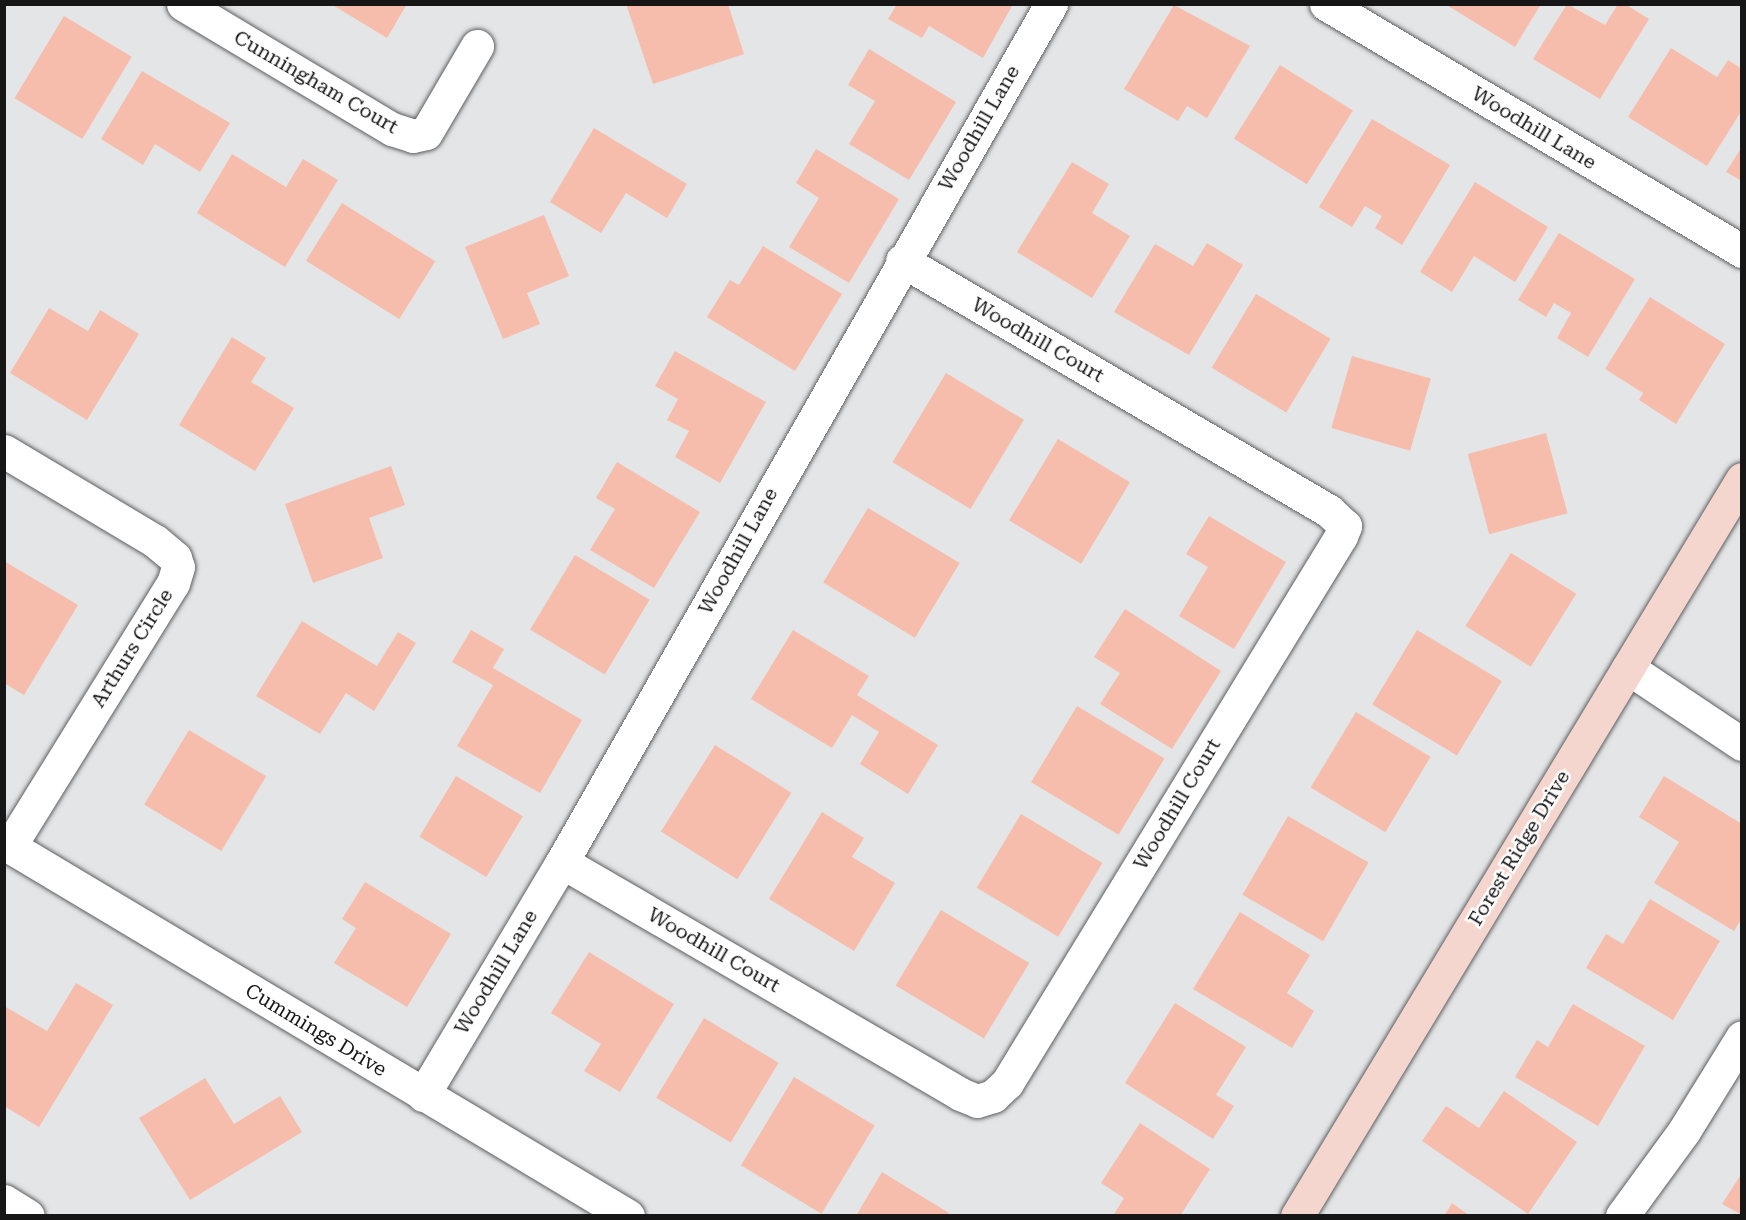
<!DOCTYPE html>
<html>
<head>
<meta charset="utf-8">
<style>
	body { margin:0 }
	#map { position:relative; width:1746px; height:1220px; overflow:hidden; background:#e4e5e6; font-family:"Roboto Serif",serif }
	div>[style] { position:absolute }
	.building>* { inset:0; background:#f6bdac; transform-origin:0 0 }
	.roads { filter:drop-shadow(0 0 2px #5e5f61) drop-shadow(0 0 2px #5e5f61) }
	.minor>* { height:33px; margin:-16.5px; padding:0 16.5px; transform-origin:16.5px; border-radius:16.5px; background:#fff }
	.tertiary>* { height:33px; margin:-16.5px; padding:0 16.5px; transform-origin:16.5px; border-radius:16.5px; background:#fff }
	.secondary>* { height:33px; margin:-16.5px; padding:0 16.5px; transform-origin:16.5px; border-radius:16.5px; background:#f5d6ce }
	span { translate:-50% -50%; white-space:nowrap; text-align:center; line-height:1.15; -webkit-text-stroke:5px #fff; paint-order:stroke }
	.street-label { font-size:20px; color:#161617 }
	.frame { position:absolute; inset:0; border:6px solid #161617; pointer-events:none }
</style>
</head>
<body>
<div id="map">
	<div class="building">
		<i style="clip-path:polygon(331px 4px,407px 4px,387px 38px)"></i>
		<i style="clip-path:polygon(626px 4px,728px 4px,744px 54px,653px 84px)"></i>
		<i style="clip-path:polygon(897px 4px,1013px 4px,983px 58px,929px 26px,922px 38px,888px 19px)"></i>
		<i style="clip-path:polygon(1445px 4px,1541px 4px,1515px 47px)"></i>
		<i style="clip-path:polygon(1567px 4px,1605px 25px,1618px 4px,1625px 4px,1649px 19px,1600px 99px,1533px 59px)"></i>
		<i style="clip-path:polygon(1174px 5px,1250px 46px,1207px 118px,1187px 106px,1178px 121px,1124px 89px)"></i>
		<i style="left:64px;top:16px;width:79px;height:96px;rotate:31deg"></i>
		<i style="clip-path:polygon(1671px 48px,1717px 77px,1728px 60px,1742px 69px,1742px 110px,1707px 166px,1628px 117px)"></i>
		<i style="clip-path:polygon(869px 49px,956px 102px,909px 180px,849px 144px,875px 101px,848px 85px)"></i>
		<i style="left:1280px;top:65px;width:86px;height:87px;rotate:32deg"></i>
		<i style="clip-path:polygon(142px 71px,230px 123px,200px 172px,155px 144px,143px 165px,101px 139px)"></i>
		<i style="clip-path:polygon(1372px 119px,1450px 165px,1402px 245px,1375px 228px,1382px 216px,1365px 206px,1352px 227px,1319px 207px)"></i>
		<i style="clip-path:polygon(594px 128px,687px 184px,667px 218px,626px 193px,601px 233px,550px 202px)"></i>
		<i style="clip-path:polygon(1742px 147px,1742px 181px,1726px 172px)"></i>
		<i style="clip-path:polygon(816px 149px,899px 199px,849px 283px,789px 247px,819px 198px,796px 183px)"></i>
		<i style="clip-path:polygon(232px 154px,286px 187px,303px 159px,338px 180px,285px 267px,197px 213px)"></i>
		<i style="clip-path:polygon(1072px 162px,1109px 184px,1092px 213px,1130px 236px,1092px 298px,1017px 252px)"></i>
		<i style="clip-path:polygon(1475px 182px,1548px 227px,1515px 282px,1474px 256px,1452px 292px,1420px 272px)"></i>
		<i style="left:342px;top:203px;width:110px;height:68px;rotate:32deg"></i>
		<i style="clip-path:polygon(544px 215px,569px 276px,527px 293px,540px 324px,503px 339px,465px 247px)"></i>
		<i style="clip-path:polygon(1559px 233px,1635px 279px,1588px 357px,1557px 338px,1571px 313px,1554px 303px,1546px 317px,1518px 300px)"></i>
		<i style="clip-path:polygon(1207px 243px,1243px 265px,1189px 355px,1114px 312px,1155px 244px,1193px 266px)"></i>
		<i style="clip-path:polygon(763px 246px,842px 294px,795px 371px,707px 317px,730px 280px,739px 285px)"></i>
		<i style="left:1256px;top:294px;width:87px;height:86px;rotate:31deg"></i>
		<i style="clip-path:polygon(1650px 297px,1725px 344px,1676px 424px,1639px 400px,1643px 393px,1605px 369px)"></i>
		<i style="clip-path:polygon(49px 308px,88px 331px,100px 310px,139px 334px,87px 420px,10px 373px)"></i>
		<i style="clip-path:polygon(232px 337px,266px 358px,251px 382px,294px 408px,255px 471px,179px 425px)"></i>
		<i style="clip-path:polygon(675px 351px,766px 402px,720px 483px,675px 457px,689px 431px,667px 420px,678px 399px,655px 386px)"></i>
		<i style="left:1352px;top:356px;width:82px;height:75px;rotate:16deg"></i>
		<i style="left:946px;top:373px;width:91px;height:104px;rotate:31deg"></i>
		<i style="left:1546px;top:433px;width:83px;height:81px;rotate:75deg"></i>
		<i style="left:1058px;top:439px;width:84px;height:95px;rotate:31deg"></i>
		<i style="clip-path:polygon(617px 462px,700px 512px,654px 588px,590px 550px,615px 509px,596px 498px)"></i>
		<i style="clip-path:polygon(391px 466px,405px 505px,369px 518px,383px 558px,313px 583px,285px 504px)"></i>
		<i style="left:868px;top:508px;width:107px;height:87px;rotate:31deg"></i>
		<i style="clip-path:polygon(1209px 516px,1286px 562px,1234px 649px,1179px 616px,1208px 567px,1186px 554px)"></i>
		<i style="left:1511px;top:553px;width:77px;height:86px;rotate:32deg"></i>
		<i style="left:575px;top:555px;width:87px;height:87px;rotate:31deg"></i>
		<i style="clip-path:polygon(4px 561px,78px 605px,24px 695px,4px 683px)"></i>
		<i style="clip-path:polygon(1125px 609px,1221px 671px,1172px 749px,1100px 704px,1120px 673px,1094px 657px)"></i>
		<i style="clip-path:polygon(302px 621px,377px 666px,398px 632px,416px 643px,374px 711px,346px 693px,320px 734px,256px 696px)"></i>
		<i style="clip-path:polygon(471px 630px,504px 649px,493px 668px,582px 720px,540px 793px,457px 746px,493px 685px,452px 662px)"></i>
		<i style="clip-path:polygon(793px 630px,869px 676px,857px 695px,938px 745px,908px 794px,860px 764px,879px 732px,852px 715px,832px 748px,751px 699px)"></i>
		<i style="left:1417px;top:630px;width:99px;height:87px;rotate:31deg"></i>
		<i style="left:1077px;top:706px;width:102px;height:89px;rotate:31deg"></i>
		<i style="left:1356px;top:712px;width:87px;height:88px;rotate:31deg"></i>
		<i style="left:189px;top:730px;width:90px;height:87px;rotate:31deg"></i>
		<i style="left:715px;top:745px;width:90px;height:102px;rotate:32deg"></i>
		<i style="left:456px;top:776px;width:78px;height:71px;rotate:31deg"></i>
		<i style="clip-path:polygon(1664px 776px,1742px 824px,1742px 918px,1734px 931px,1654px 883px,1679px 842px,1639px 817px)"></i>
		<i style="clip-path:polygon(822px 812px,864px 838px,852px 857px,895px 883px,854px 951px,769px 899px)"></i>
		<i style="left:1021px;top:814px;width:95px;height:86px;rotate:31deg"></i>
		<i style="left:1288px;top:816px;width:93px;height:91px;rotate:30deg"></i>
		<i style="clip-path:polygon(365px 882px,451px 934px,407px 1007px,334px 963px,356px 928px,342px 919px)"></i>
		<i style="clip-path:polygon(1650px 899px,1720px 941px,1673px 1020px,1586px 968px,1606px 934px,1623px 944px)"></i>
		<i style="left:941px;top:910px;width:103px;height:88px;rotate:31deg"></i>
		<i style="clip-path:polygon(1240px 912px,1310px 955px,1287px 993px,1314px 1011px,1292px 1048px,1193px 989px)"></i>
		<i style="clip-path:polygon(589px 952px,674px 1004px,620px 1092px,584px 1071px,601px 1044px,551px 1013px)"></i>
		<i style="clip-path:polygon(76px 983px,113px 1005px,39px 1127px,4px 1106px,4px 1006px,47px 1031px)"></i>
		<i style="clip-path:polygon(1175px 1003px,1246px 1047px,1216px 1095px,1234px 1106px,1213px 1139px,1125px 1083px)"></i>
		<i style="clip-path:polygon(1573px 1004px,1645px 1046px,1598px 1126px,1515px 1077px,1537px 1040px,1548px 1047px)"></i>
		<i style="left:704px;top:1018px;width:87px;height:93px;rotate:31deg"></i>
		<i style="left:794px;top:1077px;width:94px;height:103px;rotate:31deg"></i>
		<i style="clip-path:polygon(205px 1078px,234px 1124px,280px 1096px,302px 1132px,190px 1200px,139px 1118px)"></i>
		<i style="clip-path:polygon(1504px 1091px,1577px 1142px,1528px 1214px,1422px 1141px,1446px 1106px,1479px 1128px)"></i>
		<i style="clip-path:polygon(1140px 1123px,1210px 1169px,1180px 1216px,1113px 1216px,1124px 1198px,1101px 1183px)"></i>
		<i style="clip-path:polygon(882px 1172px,949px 1213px,947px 1216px,856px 1216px)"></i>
		<i style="clip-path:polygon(1742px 1173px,1742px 1215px,1722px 1204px)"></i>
		<i style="clip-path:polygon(1452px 1203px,1470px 1216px,1444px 1216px)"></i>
	</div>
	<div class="roads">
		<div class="minor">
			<i style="left:183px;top:4px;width:244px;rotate:30.9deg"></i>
			<i style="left:392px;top:129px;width:22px;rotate:18deg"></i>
			<i style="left:413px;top:136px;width:13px;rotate:-13deg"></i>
			<i style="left:426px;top:133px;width:101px;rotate:-59.6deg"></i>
			<i style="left:1326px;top:4px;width:484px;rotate:30.7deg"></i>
			<i style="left:4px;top:451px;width:176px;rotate:30.8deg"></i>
			<i style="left:155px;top:541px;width:26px;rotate:40deg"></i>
			<i style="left:175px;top:558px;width:9px;rotate:72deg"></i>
			<i style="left:178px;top:567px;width:17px;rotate:107deg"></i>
			<i style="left:173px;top:583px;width:309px;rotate:121.8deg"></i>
			<i style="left:1628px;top:668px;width:137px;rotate:33.7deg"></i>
			<i style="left:562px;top:862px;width:461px;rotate:30.2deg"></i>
			<i style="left:960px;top:1094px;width:18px;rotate:22deg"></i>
			<i style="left:977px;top:1101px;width:17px;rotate:-17deg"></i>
			<i style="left:993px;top:1096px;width:19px;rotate:-43deg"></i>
			<i style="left:1007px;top:1083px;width:641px;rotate:-58.59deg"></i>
			<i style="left:1341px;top:536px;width:11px;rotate:-68deg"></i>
			<i style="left:1345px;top:526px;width:22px;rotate:-137deg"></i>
			<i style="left:1329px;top:511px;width:495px;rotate:-149.6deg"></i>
			<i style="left:423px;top:1095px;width:271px;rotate:-59.2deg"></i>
			<i style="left:562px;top:862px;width:988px;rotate:-60.32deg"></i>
			<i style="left:4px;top:1201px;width:28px;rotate:32deg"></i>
			<i style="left:1622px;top:1216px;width:105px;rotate:-53.9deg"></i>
			<i style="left:1684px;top:1131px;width:110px;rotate:-58.3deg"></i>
		</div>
		<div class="tertiary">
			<i style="left:4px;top:843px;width:727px;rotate:30.87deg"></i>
		</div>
		<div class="secondary">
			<i style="left:1297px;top:1216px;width:861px;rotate:-58.88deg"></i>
		</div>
	</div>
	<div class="street-label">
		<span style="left:316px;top:82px;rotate:30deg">Cunningham Court</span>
		<span style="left:979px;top:128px;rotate:-60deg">Woodhill Lane</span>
		<span style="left:1534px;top:128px;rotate:31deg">Woodhill Lane</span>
		<span style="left:1038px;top:340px;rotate:30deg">Woodhill Court</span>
		<span style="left:738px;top:551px;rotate:-61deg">Woodhill Lane</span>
		<span style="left:132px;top:648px;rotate:-58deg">Arthurs Circle</span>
		<span style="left:1177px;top:804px;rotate:-59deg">Woodhill Court</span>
		<span style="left:1519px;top:848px;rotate:-59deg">Forest Ridge Drive</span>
		<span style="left:714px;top:950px;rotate:30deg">Woodhill Court</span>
		<span style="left:496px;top:972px;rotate:-59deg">Woodhill Lane</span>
		<span style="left:316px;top:1030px;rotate:31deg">Cummings Drive</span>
	</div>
	<div class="frame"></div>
</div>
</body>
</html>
